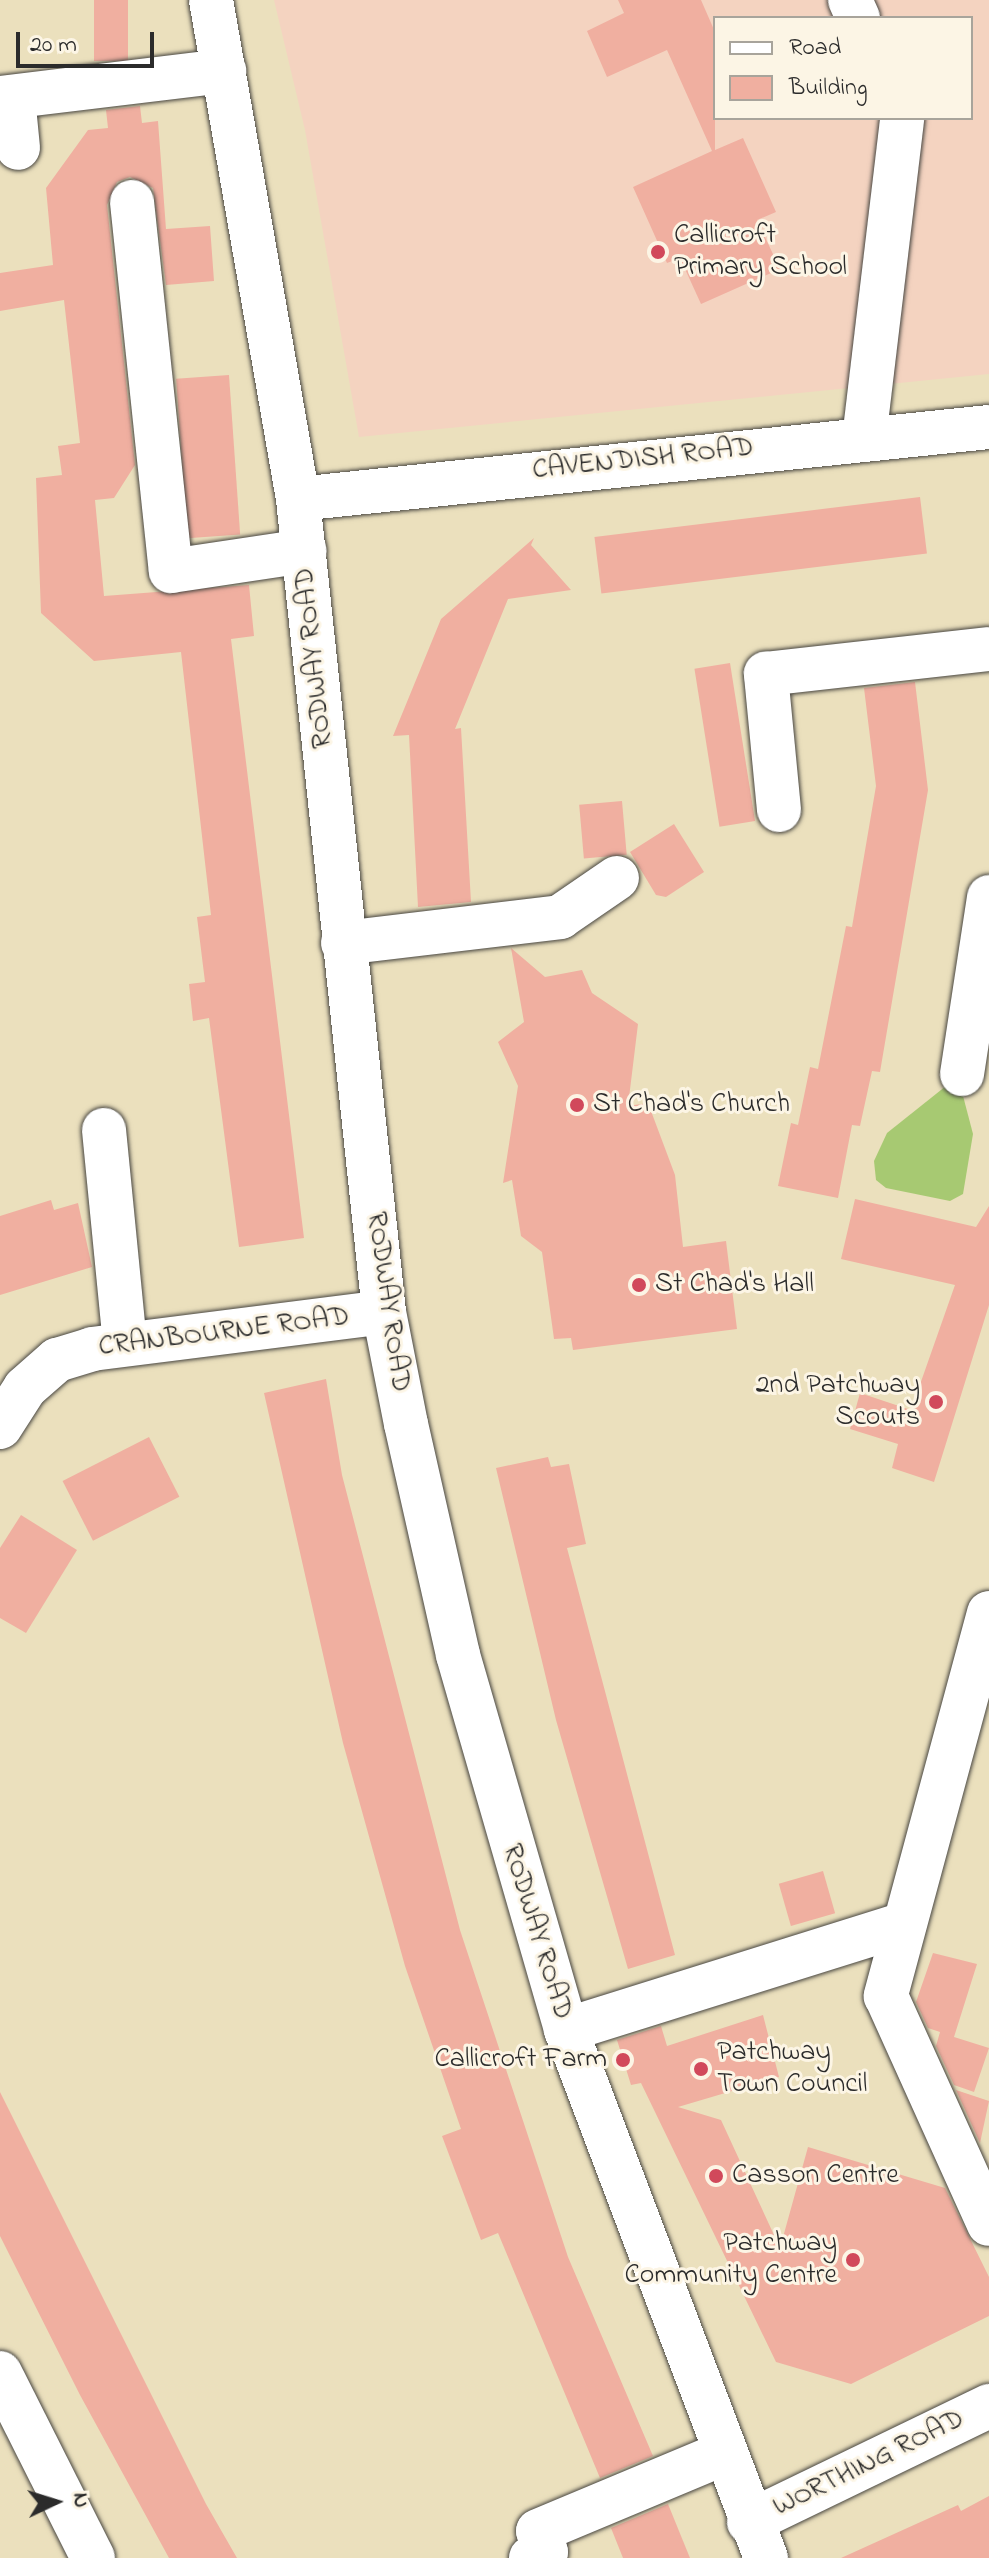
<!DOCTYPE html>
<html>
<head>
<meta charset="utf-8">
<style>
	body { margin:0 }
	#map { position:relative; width:989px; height:2558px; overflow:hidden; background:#ebe0bd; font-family:"Indie Flower",sans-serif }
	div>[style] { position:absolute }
	.built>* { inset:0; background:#f4d3c0 }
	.green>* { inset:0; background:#a7c972 }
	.building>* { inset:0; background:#f0afa0; transform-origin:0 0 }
	.roads { filter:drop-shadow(0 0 2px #484641) drop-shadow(0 0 2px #484641) }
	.minor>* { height:44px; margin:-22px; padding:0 22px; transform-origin:22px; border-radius:22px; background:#fff }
	.dots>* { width:22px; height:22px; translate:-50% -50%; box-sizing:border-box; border:4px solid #fcf5e5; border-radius:50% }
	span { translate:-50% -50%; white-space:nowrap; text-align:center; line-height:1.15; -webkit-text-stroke:6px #fcf5e5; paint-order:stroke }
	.poi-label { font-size:28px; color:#2b2b2b }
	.left { translate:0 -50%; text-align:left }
	.right { translate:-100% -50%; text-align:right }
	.street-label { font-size:28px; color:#2b2b2b }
	.legend { position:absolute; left:713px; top:16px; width:260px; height:104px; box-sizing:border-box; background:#fcf5e5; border:2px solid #a8a49b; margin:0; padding:10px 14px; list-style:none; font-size:24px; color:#2b2b2b }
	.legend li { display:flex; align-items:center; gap:16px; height:40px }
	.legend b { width:40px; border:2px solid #a8a49b }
	.north { position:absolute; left:16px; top:2462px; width:80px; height:80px; -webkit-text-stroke:6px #fcf5e5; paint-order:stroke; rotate:86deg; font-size:22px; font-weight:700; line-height:32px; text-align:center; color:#2b2b2b }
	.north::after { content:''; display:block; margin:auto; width:28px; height:36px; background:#2b2b2b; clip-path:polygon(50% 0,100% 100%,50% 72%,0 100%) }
	.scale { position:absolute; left:16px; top:32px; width:138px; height:36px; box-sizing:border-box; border:4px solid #2b2b2b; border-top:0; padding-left:10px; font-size:24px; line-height:28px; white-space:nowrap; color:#2b2b2b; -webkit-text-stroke:6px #fcf5e5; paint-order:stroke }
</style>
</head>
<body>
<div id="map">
	<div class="built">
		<i style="clip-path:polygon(evenodd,274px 0,989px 0,989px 374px,359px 437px,305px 130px,274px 0,715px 18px,971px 18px,971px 118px,715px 118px,715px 18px)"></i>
	</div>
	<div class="green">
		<i style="clip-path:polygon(951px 1082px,962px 1092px,973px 1134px,963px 1194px,950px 1201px,886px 1188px,876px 1180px,874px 1161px,887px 1133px)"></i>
	</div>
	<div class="building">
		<i style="left:94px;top:0;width:34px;height:61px"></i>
		<i style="clip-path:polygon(618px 0,701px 0,715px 32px,715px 150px,743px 138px,776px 212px,757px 220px,780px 269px,701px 304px,680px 258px,667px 263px,633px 187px,712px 151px,667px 50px,607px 77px,587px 31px,624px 13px)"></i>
		<i style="clip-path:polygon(140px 106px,142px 123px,158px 121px,166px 229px,210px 226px,214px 281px,166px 285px,153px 188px,130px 177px,117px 182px,107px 205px,135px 465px,114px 498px,95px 500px,104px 596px,249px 585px,254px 636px,231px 639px,304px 1238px,239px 1247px,209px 1018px,193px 1021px,189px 984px,205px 982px,197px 917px,211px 915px,181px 652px,94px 661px,41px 613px,36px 478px,62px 475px,58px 446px,80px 443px,64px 300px,0 311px,0 273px,53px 265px,46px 188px,88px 130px,108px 128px,106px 110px)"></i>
		<i style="left:229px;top:375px;width:160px;height:53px;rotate:86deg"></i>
		<i style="left:920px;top:497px;width:57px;height:328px;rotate:83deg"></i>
		<i style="clip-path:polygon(534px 538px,531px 545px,571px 590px,508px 599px,455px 729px,461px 728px,471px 902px,418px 907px,409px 735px,393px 736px,441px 619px)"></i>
		<i style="left:730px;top:663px;width:160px;height:36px;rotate:81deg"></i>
		<i style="clip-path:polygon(915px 682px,928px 790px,880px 1072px,872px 1071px,860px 1126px,852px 1125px,838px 1198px,778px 1186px,791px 1123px,798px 1125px,810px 1067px,818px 1069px,846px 926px,852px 927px,876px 786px,864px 688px)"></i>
		<i style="left:622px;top:801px;width:54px;height:43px;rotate:85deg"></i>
		<i style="clip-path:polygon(674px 824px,704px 872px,666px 897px,656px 895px,630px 852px)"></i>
		<i style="clip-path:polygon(511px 948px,545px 977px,582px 970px,592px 993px,638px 1024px,628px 1106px,648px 1103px,675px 1175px,683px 1247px,726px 1241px,737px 1329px,573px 1350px,571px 1338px,554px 1339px,542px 1252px,521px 1236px,512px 1180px,503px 1183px,518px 1086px,498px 1042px,524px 1022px)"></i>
		<i style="clip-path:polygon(855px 1199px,976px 1227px,989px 1206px,989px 1305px,934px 1482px,892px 1468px,898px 1444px,850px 1429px,860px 1393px,911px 1410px,955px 1285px,841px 1259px)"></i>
		<i style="clip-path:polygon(51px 1200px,54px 1210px,78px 1203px,92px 1267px,0 1295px,0 1216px)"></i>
		<i style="clip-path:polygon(326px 1379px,342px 1475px,460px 1930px,568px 2257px,653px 2456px,600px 2478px,498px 2233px,481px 2240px,442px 2136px,461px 2129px,405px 1966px,343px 1743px,264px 1393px)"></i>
		<i style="left:149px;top:1437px;width:67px;height:97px;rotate:63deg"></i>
		<i style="clip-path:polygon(548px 1457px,551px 1467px,569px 1464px,586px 1544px,567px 1548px,675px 1955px,628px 1969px,556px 1720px,496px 1468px)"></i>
		<i style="clip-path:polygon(21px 1515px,77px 1550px,26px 1633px,0 1618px,0 1548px)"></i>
		<i style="left:823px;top:1871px;width:44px;height:46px;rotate:74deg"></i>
		<i style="clip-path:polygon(933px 1953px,977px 1964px,954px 2037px,989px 2048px,974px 2092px,954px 2085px,936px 2046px,940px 2032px,928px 2028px,916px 2002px)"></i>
		<i style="clip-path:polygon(763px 2015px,779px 2077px,678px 2107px,721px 2120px,780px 2248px,808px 2147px,945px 2188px,989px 2277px,989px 2316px,851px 2384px,776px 2362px,641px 2083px,631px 2085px,617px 2040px,661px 2026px,667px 2046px)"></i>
		<i style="clip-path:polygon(956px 2090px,989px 2101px,980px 2143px)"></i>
		<i style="clip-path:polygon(0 2092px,206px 2504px,237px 2558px,169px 2558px,80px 2395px,0 2236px)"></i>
		<i style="clip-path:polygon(989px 2496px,989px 2558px,841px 2558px,958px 2505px,961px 2511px)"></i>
		<i style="clip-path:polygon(668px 2504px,690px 2558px,623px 2558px,611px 2528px)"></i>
	</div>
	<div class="roads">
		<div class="minor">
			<i style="left:211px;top:0;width:507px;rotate:80.11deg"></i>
			<i style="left:298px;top:499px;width:818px;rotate:83.96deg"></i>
			<i style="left:384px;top:1312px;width:114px;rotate:78.9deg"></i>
			<i style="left:406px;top:1424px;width:237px;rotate:77.3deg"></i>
			<i style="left:458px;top:1655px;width:390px;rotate:73.9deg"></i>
			<i style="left:566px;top:2030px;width:565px;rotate:69.25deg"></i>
			<i style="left:850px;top:0;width:20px;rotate:66deg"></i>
			<i style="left:13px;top:97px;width:51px;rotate:84.4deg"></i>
			<i style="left:0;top:98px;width:226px;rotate:-6.9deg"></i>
			<i style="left:132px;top:202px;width:371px;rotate:84deg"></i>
			<i style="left:171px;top:571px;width:135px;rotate:-8.5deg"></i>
			<i style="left:864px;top:439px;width:323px;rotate:-83.2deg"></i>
			<i style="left:298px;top:499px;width:695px;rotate:-5.95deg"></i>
			<i style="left:779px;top:810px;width:137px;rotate:-95.5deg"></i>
			<i style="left:766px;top:674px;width:224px;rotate:-6.4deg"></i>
			<i style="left:343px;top:943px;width:219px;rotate:-6.8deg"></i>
			<i style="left:560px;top:917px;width:69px;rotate:-34.4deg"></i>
			<i style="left:962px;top:1074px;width:179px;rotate:-81.3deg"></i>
			<i style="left:104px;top:1130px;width:214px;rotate:84.4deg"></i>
			<i style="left:0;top:1427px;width:46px;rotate:-57.3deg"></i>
			<i style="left:25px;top:1388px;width:43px;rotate:-41.2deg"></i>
			<i style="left:57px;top:1360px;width:37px;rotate:-17deg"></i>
			<i style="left:92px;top:1349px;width:294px;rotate:-7.2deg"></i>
			<i style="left:989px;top:1613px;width:397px;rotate:105.1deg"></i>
			<i style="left:886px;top:1996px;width:250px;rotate:65.7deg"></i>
			<i style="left:566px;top:2030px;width:354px;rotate:-17.4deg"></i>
			<i style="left:0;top:2373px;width:207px;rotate:63.3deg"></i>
			<i style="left:749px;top:2522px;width:267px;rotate:-25.8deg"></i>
			<i style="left:531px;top:2558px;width:16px;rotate:-22deg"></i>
			<i style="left:546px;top:2552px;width:22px;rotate:-111deg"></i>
			<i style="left:538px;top:2531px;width:199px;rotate:-22.7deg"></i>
		</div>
	</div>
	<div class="dots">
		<i style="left:658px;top:252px;background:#d1495b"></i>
		<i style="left:577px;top:1105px;background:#d1495b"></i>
		<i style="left:639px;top:1285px;background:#d1495b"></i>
		<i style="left:936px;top:1402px;background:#d1495b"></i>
		<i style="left:623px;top:2060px;background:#d1495b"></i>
		<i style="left:701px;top:2069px;background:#d1495b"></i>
		<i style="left:716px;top:2176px;background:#d1495b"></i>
		<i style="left:853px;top:2260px;background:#d1495b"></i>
	</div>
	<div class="poi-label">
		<span class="left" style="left:674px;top:252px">Callicroft<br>Primary School</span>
		<span class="left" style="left:593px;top:1105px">St Chad's Church</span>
		<span class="left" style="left:655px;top:1285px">St Chad's Hall</span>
		<span class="right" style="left:920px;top:1402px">2nd Patchway<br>Scouts</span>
		<span class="left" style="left:717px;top:2069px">Patchway<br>Town Council</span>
		<span class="right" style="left:607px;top:2060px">Callicroft Farm</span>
		<span class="left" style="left:732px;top:2176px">Casson Centre</span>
		<span class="right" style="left:837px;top:2260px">Patchway<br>Community Centre</span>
	</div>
	<div class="street-label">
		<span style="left:643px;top:460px;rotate:-6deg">CAVENDISH ROAD</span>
		<span style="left:315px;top:658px;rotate:-96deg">RODWAY ROAD</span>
		<span style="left:387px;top:1302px;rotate:82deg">RODWAY ROAD</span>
		<span style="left:224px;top:1333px;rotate:-7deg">CRANBOURNE ROAD</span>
		<span style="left:536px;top:1932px;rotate:73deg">RODWAY ROAD</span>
		<span style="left:869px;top:2464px;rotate:-26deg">WORTHING ROAD</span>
	</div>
	<ul class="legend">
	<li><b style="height:10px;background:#fff"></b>Road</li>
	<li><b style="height:22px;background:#f0afa0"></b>Building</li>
	</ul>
	<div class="north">N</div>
	<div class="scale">20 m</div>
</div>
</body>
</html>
